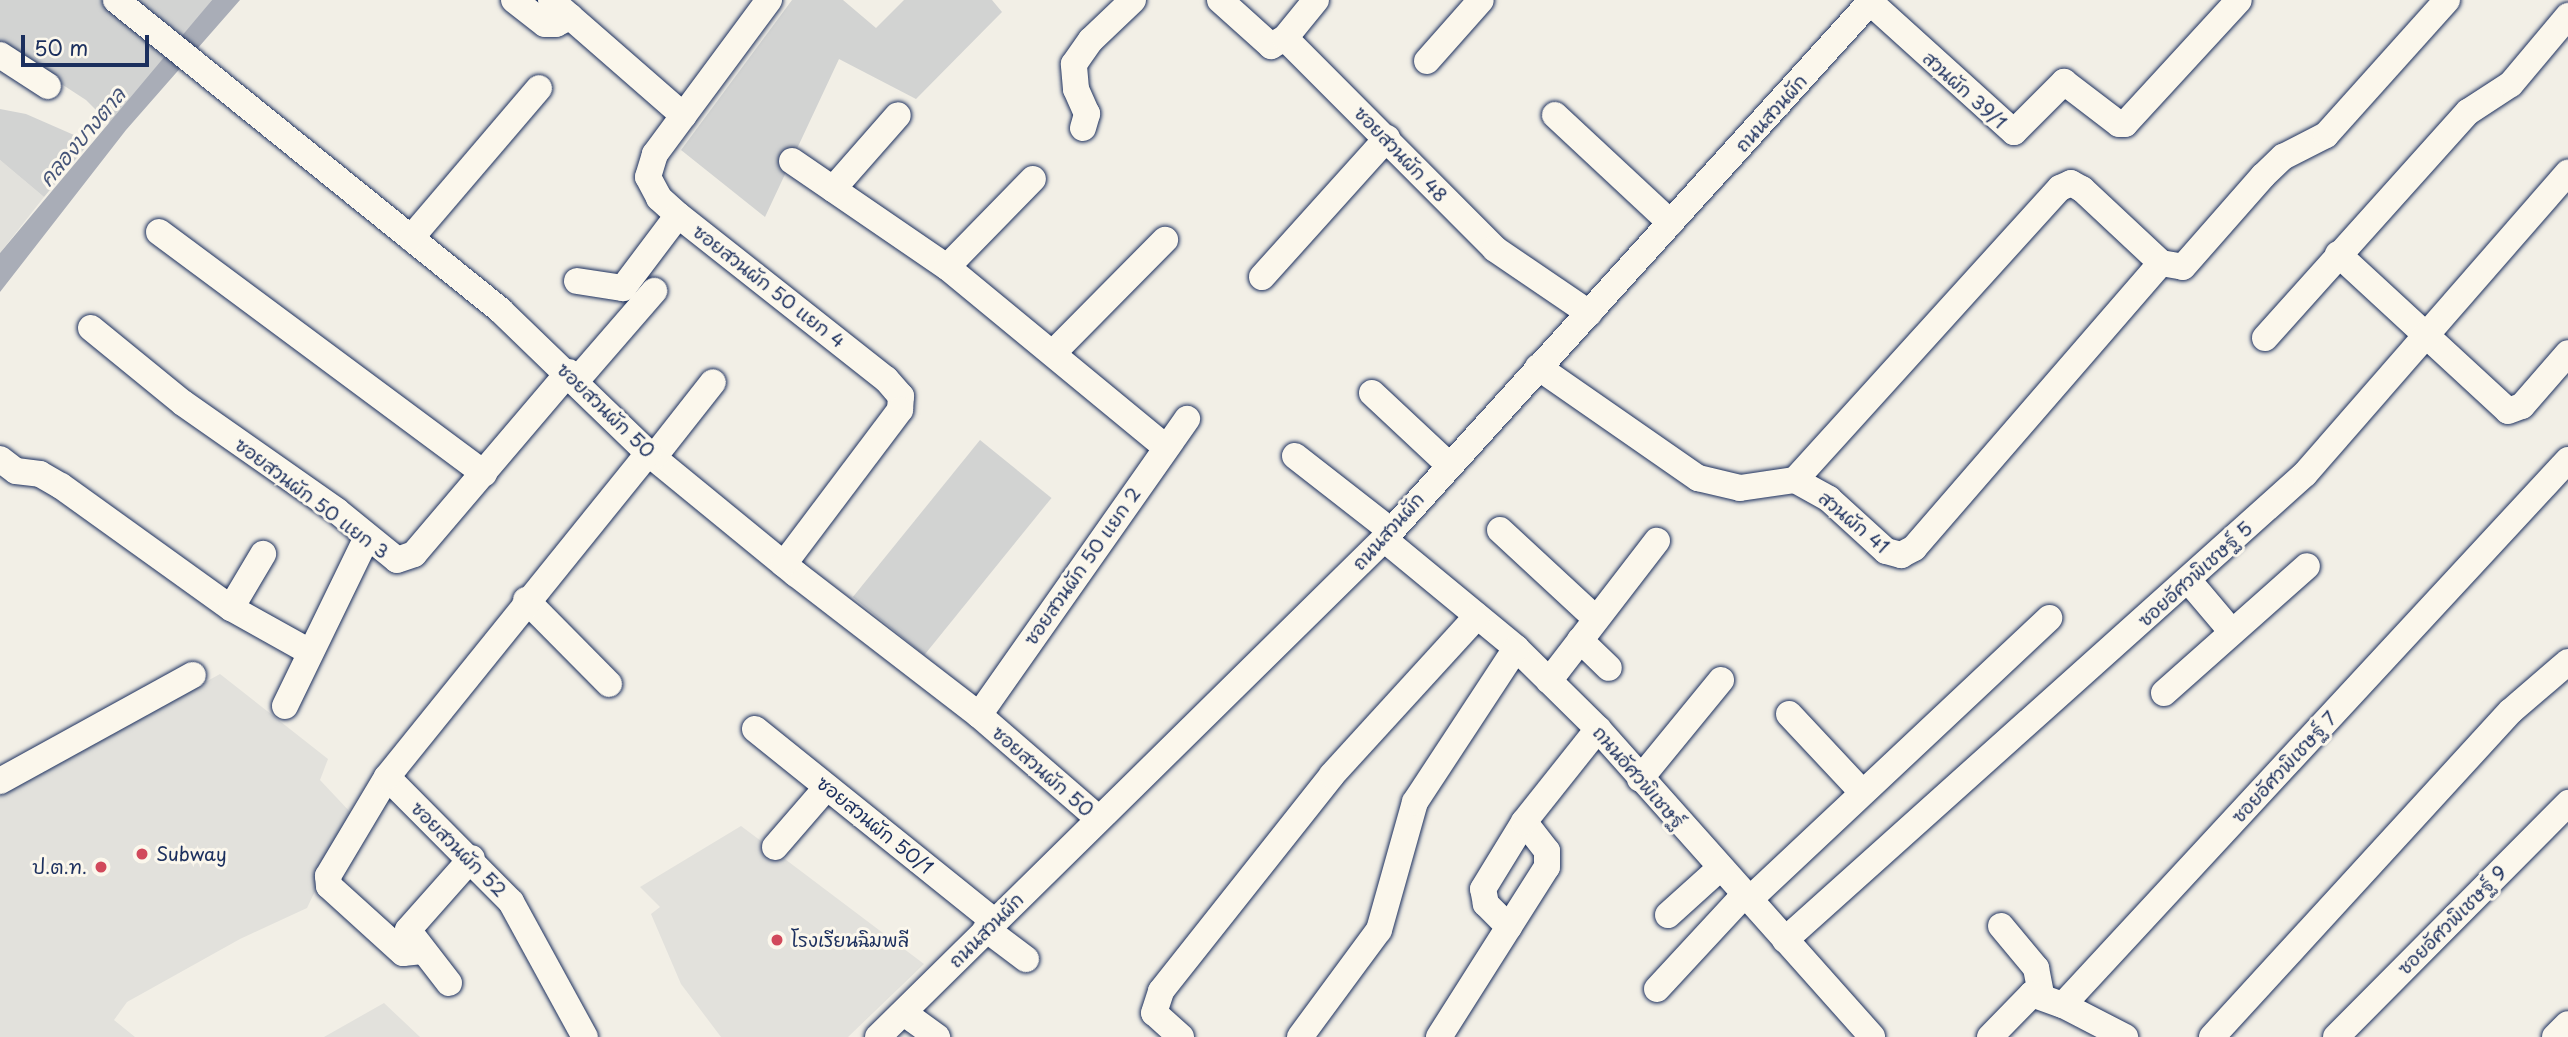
<!DOCTYPE html>
<html>
<head>
<meta charset="utf-8">
<style>
	body { margin:0 }
	#map { position:relative; width:2568px; height:1037px; overflow:hidden; background:#f2efe6; font-family:"Playpen Sans","Playpen Sans Thai",sans-serif }
	div>[style] { position:absolute }
	.built>* { inset:0; background:#e2e1dc }
	.green>* { inset:0; background:#d2d3d2; transform-origin:0 0 }
	.water>* { inset:0; background:#a9adb7 }
	.roads { filter:drop-shadow(0 0 2px #1b2f5e) drop-shadow(0 0 2px #1b2f5e) }
	.minor>* { height:26px; margin:-13px; padding:0 13px; transform-origin:13px; border-radius:13px; background:#fbf7ec }
	.dots>* { width:19px; height:19px; translate:-50% -50%; box-sizing:border-box; border:4px solid #fbf7ec; border-radius:50% }
	span { translate:-50% -50%; white-space:nowrap; text-align:center; line-height:1.15; -webkit-text-stroke:6px #fbf7ec; paint-order:stroke }
	.street-label { font-size:19px; color:#1b2f5e }
	.poi-label { font-size:19px; color:#1b2f5e }
	.left { translate:0 -50%; text-align:left }
	.right { translate:-100% -50%; text-align:right }
	.water-label { font-size:21px; color:#465579; font-style:italic }
	.scale { position:absolute; left:21px; top:35px; width:128px; height:32px; box-sizing:border-box; border:4px solid #1b2f5e; border-top:0; padding-left:9px; font-size:21px; line-height:24px; white-space:nowrap; color:#1b2f5e; -webkit-text-stroke:5px #fbf7ec; paint-order:stroke }
</style>
</head>
<body>
<div id="map">
	<div class="built">
		<i style="clip-path:polygon(0 160px,44px 197px,0 253px)"></i>
		<i style="clip-path:polygon(220px 674px,328px 759px,320px 780px,352px 814px,307px 908px,240px 939px,127px 1002px,114px 1020px,135px 1037px,0 1037px,0 796px)"></i>
		<i style="clip-path:polygon(741px 826px,924px 964px,848px 1037px,721px 1037px,681px 984px,651px 914px,660px 907px,640px 887px)"></i>
		<i style="clip-path:polygon(384px 1003px,420px 1037px,324px 1037px)"></i>
	</div>
	<div class="green">
		<i style="clip-path:polygon(0 0,212px 0,122px 112px,109px 123px,86px 100px,0 44px)"></i>
		<i style="clip-path:polygon(792px 0,843px 0,876px 28px,904px 0,992px 0,1002px 12px,916px 99px,839px 59px,765px 217px,681px 150px)"></i>
		<i style="clip-path:polygon(0 109px,26px 114px,90px 142px,44px 197px,0 160px)"></i>
		<i style="left:980px;top:440px;width:92px;height:202px;rotate:39deg"></i>
	</div>
	<div class="water">
		<i style="clip-path:polygon(212px 0,240px 0,126px 130px,0 292px,0 253px)"></i>
	</div>
	<div class="roads">
		<div class="minor">
			<i style="left:116px;top:0;width:494px;rotate:38.9deg"></i>
			<i style="left:500px;top:310px;width:206px;rotate:44deg"></i>
			<i style="left:648px;top:453px;width:191px;rotate:39.3deg"></i>
			<i style="left:796px;top:574px;width:231px;rotate:37.6deg"></i>
			<i style="left:979px;top:715px;width:157px;rotate:40.9deg"></i>
			<i style="left:514px;top:0;width:39px;rotate:38deg"></i>
			<i style="left:545px;top:24px;width:11px"></i>
			<i style="left:556px;top:24px;width:16px;rotate:-27deg"></i>
			<i style="left:551px;top:0;width:176px;rotate:41.1deg"></i>
			<i style="left:769px;top:0;width:192px;rotate:126.5deg"></i>
			<i style="left:655px;top:154px;width:24px;rotate:107deg"></i>
			<i style="left:648px;top:177px;width:24px;rotate:62deg"></i>
			<i style="left:659px;top:198px;width:25px;rotate:42deg"></i>
			<i style="left:678px;top:215px;width:265px;rotate:38.3deg"></i>
			<i style="left:886px;top:379px;width:23px;rotate:49deg"></i>
			<i style="left:901px;top:396px;width:14px;rotate:94deg"></i>
			<i style="left:900px;top:410px;width:193px;rotate:127deg"></i>
			<i style="left:1220px;top:0;width:69px;rotate:42deg"></i>
			<i style="left:1271px;top:46px;width:16px;rotate:-30deg"></i>
			<i style="left:1285px;top:38px;width:298px;rotate:45.1deg"></i>
			<i style="left:1495px;top:249px;width:114px;rotate:34.2deg"></i>
			<i style="left:1870px;top:2px;width:194px;rotate:42.1deg"></i>
			<i style="left:2014px;top:132px;width:71px;rotate:-45deg"></i>
			<i style="left:2064px;top:82px;width:69px;rotate:37.4deg"></i>
			<i style="left:2119px;top:124px;width:6px"></i>
			<i style="left:2125px;top:124px;width:168px;rotate:-47.4deg"></i>
			<i style="left:1285px;top:38px;width:49px;rotate:-50.8deg"></i>
			<i style="left:0;top:55px;width:57px;rotate:32.9deg"></i>
			<i style="left:1427px;top:61px;width:81px;rotate:-48.5deg"></i>
			<i style="left:1555px;top:115px;width:158px;rotate:43deg"></i>
			<i style="left:1083px;top:128px;width:15px;rotate:-74deg"></i>
			<i style="left:1087px;top:114px;width:27px;rotate:-114deg"></i>
			<i style="left:1076px;top:89px;width:25px;rotate:-95deg"></i>
			<i style="left:1074px;top:64px;width:29px;rotate:-55deg"></i>
			<i style="left:1091px;top:40px;width:58px;rotate:-43.6deg"></i>
			<i style="left:792px;top:161px;width:188px;rotate:34.4deg"></i>
			<i style="left:947px;top:267px;width:283px;rotate:39.5deg"></i>
			<i style="left:833px;top:189px;width:98px;rotate:-48.7deg"></i>
			<i style="left:159px;top:232px;width:405px;rotate:36.6deg"></i>
			<i style="left:411px;top:238px;width:197px;rotate:-49.5deg"></i>
			<i style="left:2338px;top:254px;width:231px;rotate:42.7deg"></i>
			<i style="left:2508px;top:411px;width:15px;rotate:-20deg"></i>
			<i style="left:2522px;top:406px;width:70px;rotate:-49deg"></i>
			<i style="left:947px;top:267px;width:123px;rotate:-45.7deg"></i>
			<i style="left:1262px;top:277px;width:187px;rotate:-48deg"></i>
			<i style="left:577px;top:281px;width:47px;rotate:8.7deg"></i>
			<i style="left:623px;top:288px;width:91px;rotate:-53deg"></i>
			<i style="left:91px;top:328px;width:119px;rotate:39.2deg"></i>
			<i style="left:183px;top:403px;width:188px;rotate:35deg"></i>
			<i style="left:337px;top:511px;width:77px;rotate:39.2deg"></i>
			<i style="left:397px;top:560px;width:18px;rotate:-19deg"></i>
			<i style="left:414px;top:554px;width:239px;rotate:-49.6deg"></i>
			<i style="left:2265px;top:338px;width:304px;rotate:-48.1deg"></i>
			<i style="left:2468px;top:112px;width:51px;rotate:-33.1deg"></i>
			<i style="left:2511px;top:84px;width:89px;rotate:-50deg"></i>
			<i style="left:1054px;top:352px;width:158px;rotate:-45.3deg"></i>
			<i style="left:1538px;top:367px;width:195px;rotate:34.8deg"></i>
			<i style="left:1698px;top:478px;width:43px;rotate:13.4deg"></i>
			<i style="left:1740px;top:488px;width:56px;rotate:-8.3deg"></i>
			<i style="left:1795px;top:480px;width:39px;rotate:29deg"></i>
			<i style="left:1829px;top:499px;width:77px;rotate:42.4deg"></i>
			<i style="left:1886px;top:551px;width:16px;rotate:15deg"></i>
			<i style="left:1901px;top:555px;width:15px;rotate:-28deg"></i>
			<i style="left:1914px;top:548px;width:377px;rotate:-49.1deg"></i>
			<i style="left:577px;top:380px;width:118px;rotate:-49.1deg"></i>
			<i style="left:1372px;top:393px;width:104px;rotate:43.1deg"></i>
			<i style="left:1295px;top:456px;width:122px;rotate:38deg"></i>
			<i style="left:654px;top:457px;width:95px;rotate:-51.8deg"></i>
			<i style="left:0;top:459px;width:20px;rotate:37deg"></i>
			<i style="left:16px;top:471px;width:24px;rotate:7deg"></i>
			<i style="left:40px;top:474px;width:24px;rotate:30deg"></i>
			<i style="left:61px;top:486px;width:209px;rotate:35.7deg"></i>
			<i style="left:231px;top:608px;width:90px;rotate:29.1deg"></i>
			<i style="left:1795px;top:480px;width:394px;rotate:-47.8deg"></i>
			<i style="left:2060px;top:188px;width:12px;rotate:-24deg"></i>
			<i style="left:2071px;top:183px;width:13px;rotate:29deg"></i>
			<i style="left:2082px;top:189px;width:108px;rotate:43.1deg"></i>
			<i style="left:2161px;top:263px;width:22px;rotate:10deg"></i>
			<i style="left:2183px;top:267px;width:121px;rotate:-48.7deg"></i>
			<i style="left:2263px;top:176px;width:28px;rotate:-44deg"></i>
			<i style="left:2283px;top:157px;width:48px;rotate:-27.1deg"></i>
			<i style="left:2326px;top:135px;width:181px;rotate:-48.1deg"></i>
			<i style="left:1500px;top:530px;width:131px;rotate:42.8deg"></i>
			<i style="left:1384px;top:539px;width:171px;rotate:39.5deg"></i>
			<i style="left:1516px;top:648px;width:115px;rotate:44.6deg"></i>
			<i style="left:1598px;top:729px;width:412px;rotate:48.3deg"></i>
			<i style="left:2188px;top:580px;width:68px;rotate:49.8deg"></i>
			<i style="left:526px;top:600px;width:118px;rotate:45.3deg"></i>
			<i style="left:231px;top:608px;width:63px;rotate:-59.3deg"></i>
			<i style="left:1580px;top:640px;width:40px;rotate:44deg"></i>
			<i style="left:1549px;top:681px;width:177px;rotate:-52.4deg"></i>
			<i style="left:2164px;top:693px;width:191px;rotate:-41.6deg"></i>
			<i style="left:285px;top:706px;width:188px;rotate:-64.1deg"></i>
			<i style="left:1789px;top:714px;width:105px;rotate:46.9deg"></i>
			<i style="left:979px;top:715px;width:362px;rotate:-54.9deg"></i>
			<i style="left:755px;top:729px;width:307px;rotate:38.8deg"></i>
			<i style="left:387px;top:777px;width:176px;rotate:45.2deg"></i>
			<i style="left:511px;top:902px;width:154px;rotate:61.3deg"></i>
			<i style="left:1640px;top:779px;width:128px;rotate:-50.7deg"></i>
			<i style="left:0;top:781px;width:220px;rotate:-28.8deg"></i>
			<i style="left:775px;top:847px;width:79px;rotate:-49.1deg"></i>
			<i style="left:1749px;top:900px;width:412px;rotate:-43.2deg"></i>
			<i style="left:1668px;top:915px;width:70px;rotate:-42.1deg"></i>
			<i style="left:2001px;top:926px;width:55px;rotate:50.2deg"></i>
			<i style="left:2036px;top:968px;width:26px;rotate:79deg"></i>
			<i style="left:1509px;top:927px;width:33px;rotate:-135deg"></i>
			<i style="left:1486px;top:904px;width:15px;rotate:-101deg"></i>
			<i style="left:1483px;top:889px;width:79px;rotate:-58.5deg"></i>
			<i style="left:986px;top:929px;width:50px;rotate:36.9deg"></i>
			<i style="left:1785px;top:940px;width:698px;rotate:-41.87deg"></i>
			<i style="left:2305px;top:474px;width:400px;rotate:-48.9deg"></i>
			<i style="left:422px;top:951px;width:19px;rotate:174deg"></i>
			<i style="left:403px;top:953px;width:100px;rotate:-137.8deg"></i>
			<i style="left:329px;top:886px;width:10px;rotate:-96deg"></i>
			<i style="left:328px;top:876px;width:115px;rotate:-59.2deg"></i>
			<i style="left:387px;top:777px;width:416px;rotate:-51.1deg"></i>
			<i style="left:449px;top:983px;width:67px;rotate:-127.7deg"></i>
			<i style="left:408px;top:930px;width:96px;rotate:-48.4deg"></i>
			<i style="left:1657px;top:989px;width:128px;rotate:-47.2deg"></i>
			<i style="left:2063px;top:1005px;width:70px;rotate:27.3deg"></i>
			<i style="left:904px;top:1013px;width:41px;rotate:36deg"></i>
			<i style="left:878px;top:1037px;width:710px;rotate:-44.54deg"></i>
			<i style="left:1384px;top:539px;width:727px;rotate:-47.84deg"></i>
			<i style="left:1181px;top:1037px;width:36px;rotate:-138deg"></i>
			<i style="left:1154px;top:1013px;width:23px;rotate:-72deg"></i>
			<i style="left:1161px;top:991px;width:275px;rotate:-51.6deg"></i>
			<i style="left:1332px;top:775px;width:215px;rotate:-47.6deg"></i>
			<i style="left:1300px;top:1037px;width:133px;rotate:-53.6deg"></i>
			<i style="left:1379px;top:930px;width:133px;rotate:-74.3deg"></i>
			<i style="left:1415px;top:802px;width:184px;rotate:-56.7deg"></i>
			<i style="left:1439px;top:1037px;width:201px;rotate:-57.6deg"></i>
			<i style="left:1547px;top:867px;width:16px;rotate:-90deg"></i>
			<i style="left:1547px;top:851px;width:37px;rotate:-128deg"></i>
			<i style="left:1524px;top:822px;width:119px;rotate:-51.5deg"></i>
			<i style="left:1990px;top:1037px;width:60px;rotate:-45.7deg"></i>
			<i style="left:2032px;top:994px;width:33px;rotate:20deg"></i>
			<i style="left:2063px;top:1005px;width:743px;rotate:-47.18deg"></i>
			<i style="left:2212px;top:1037px;width:442px;rotate:-47.5deg"></i>
			<i style="left:2511px;top:711px;width:75px;rotate:-40.7deg"></i>
			<i style="left:2336px;top:1037px;width:330px;rotate:-45.2deg"></i>
			<i style="left:2555px;top:1037px;width:18px;rotate:-45deg"></i>
		</div>
	</div>
	<div class="dots">
		<i style="left:142px;top:854px;background:#d1495b"></i>
		<i style="left:101px;top:867px;background:#d1495b"></i>
		<i style="left:777px;top:940px;background:#d1495b"></i>
	</div>
	<div class="street-label">
		<span style="left:1965px;top:90px;rotate:42deg">สวนผัก 39/1</span>
		<span style="left:1771px;top:113px;rotate:-48deg">ถนนสวนผัก</span>
		<span style="left:1401px;top:154px;rotate:46deg">ซอยสวนผัก 48</span>
		<span style="left:769px;top:286px;rotate:38deg">ซอยสวนผัก 50 แยก 4</span>
		<span style="left:606px;top:410px;rotate:44deg">ซอยสวนผัก 50</span>
		<span style="left:312px;top:498px;rotate:37deg">ซอยสวนผัก 50 แยก 3</span>
		<span style="left:1854px;top:522px;rotate:40deg">สวนผัก 41</span>
		<span style="left:1388px;top:531px;rotate:-48deg">ถนนสวนผัก</span>
		<span style="left:1082px;top:566px;rotate:-55deg">ซอยสวนผัก 50 แยก 2</span>
		<span style="left:2195px;top:574px;rotate:-42deg">ซอยอัศวพิเชษฐ์ 5</span>
		<span style="left:2284px;top:767px;rotate:-47deg">ซอยอัศวพิเชษฐ์ 7</span>
		<span style="left:1043px;top:771px;rotate:41deg">ซอยสวนผัก 50</span>
		<span style="left:1639px;top:777px;rotate:49deg">ถนนอัศวพิเชษฐ์</span>
		<span style="left:875px;top:825px;rotate:39deg">ซอยสวนผัก 50/1</span>
		<span style="left:459px;top:849px;rotate:45deg">ซอยสวนผัก 52</span>
		<span style="left:2452px;top:920px;rotate:-45deg">ซอยอัศวพิเชษฐ์ 9</span>
		<span style="left:986px;top:930px;rotate:-45deg">ถนนสวนผัก</span>
	</div>
	<div class="poi-label">
		<span class="left" style="left:156px;top:854px">Subway</span>
		<span class="right" style="left:87px;top:867px">ป.ต.ท.</span>
		<span class="left" style="left:791px;top:940px">โรงเรียนฉิมพลี</span>
	</div>
	<div class="water-label">
		<span style="left:81px;top:136px;rotate:-50deg">คลองบางตาล</span>
	</div>
	<div class="scale">50 m</div>
</div>
</body>
</html>
